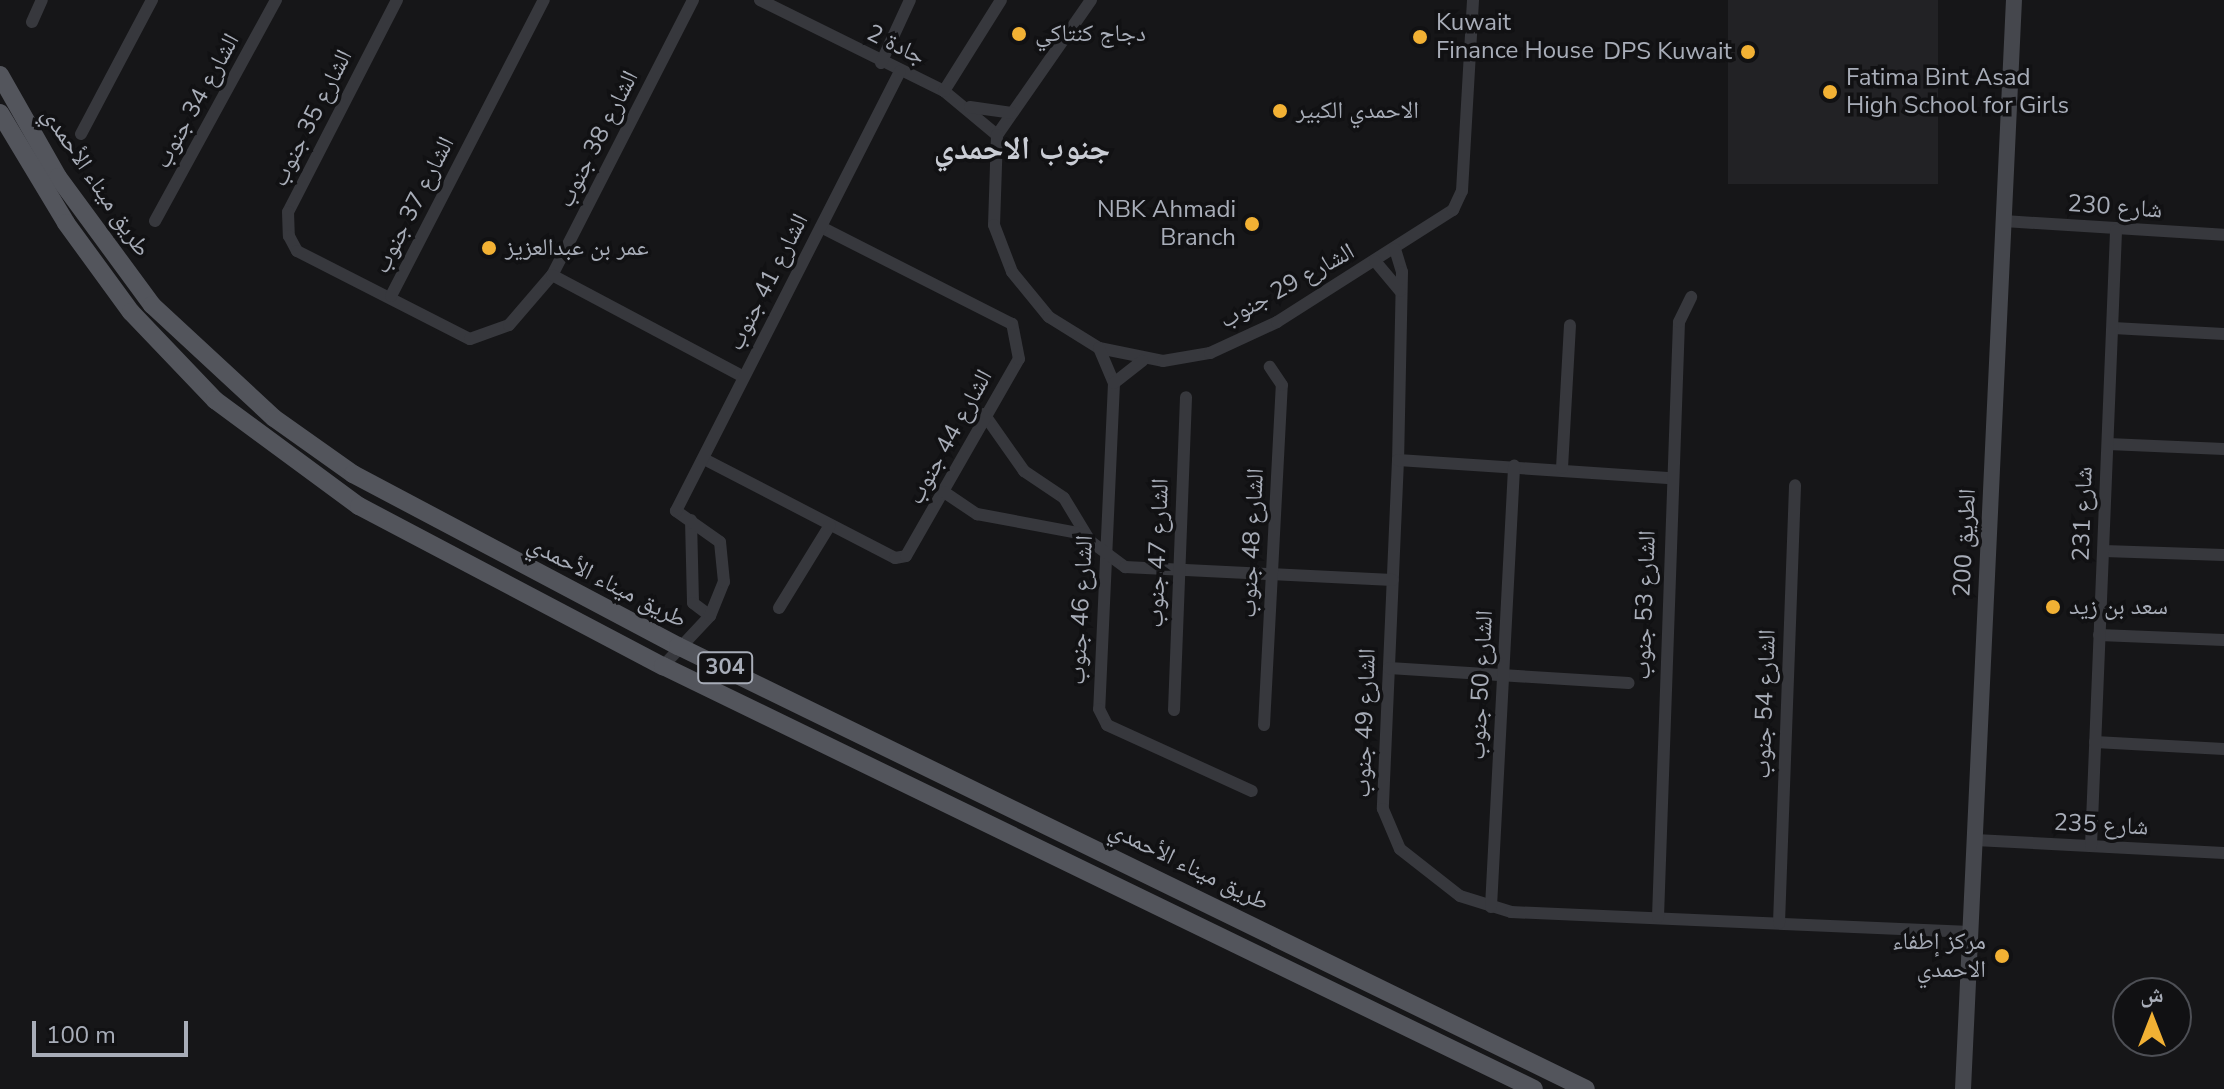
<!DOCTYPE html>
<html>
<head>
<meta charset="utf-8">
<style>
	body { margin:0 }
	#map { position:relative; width:2224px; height:1089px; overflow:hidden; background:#161618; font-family:"Nunito Sans","Noto Naskh Arabic",sans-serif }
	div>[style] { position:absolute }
	.built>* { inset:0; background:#222225; transform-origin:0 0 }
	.street>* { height:12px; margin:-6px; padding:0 6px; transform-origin:6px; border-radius:6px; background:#37383d }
	.secondary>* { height:16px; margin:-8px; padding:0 8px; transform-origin:8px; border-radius:8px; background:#45474d }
	.primary>* { height:18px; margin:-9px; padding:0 9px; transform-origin:9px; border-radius:9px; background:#53555c }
	.dots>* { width:22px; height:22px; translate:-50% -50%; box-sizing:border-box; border:4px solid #111113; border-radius:50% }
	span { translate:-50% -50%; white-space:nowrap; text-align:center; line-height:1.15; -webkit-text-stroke:7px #111113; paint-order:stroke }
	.shield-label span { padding:2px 6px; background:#111113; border:2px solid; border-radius:6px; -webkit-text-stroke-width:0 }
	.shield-label { font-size:22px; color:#a8adb8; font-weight:700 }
	.poi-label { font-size:24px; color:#a8adb8 }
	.left { translate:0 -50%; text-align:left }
	.right { translate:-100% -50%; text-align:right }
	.street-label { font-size:24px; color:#a8adb8 }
	.district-label { font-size:32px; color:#c9ccd4; font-weight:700 }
	.north { position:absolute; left:2112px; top:977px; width:80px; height:80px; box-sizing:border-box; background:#111113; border:2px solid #4d4f55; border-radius:50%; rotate:0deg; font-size:22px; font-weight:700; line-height:32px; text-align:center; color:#a8adb8 }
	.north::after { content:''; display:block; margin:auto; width:28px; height:36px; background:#f2b134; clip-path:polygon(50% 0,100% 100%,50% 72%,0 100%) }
	.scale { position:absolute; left:32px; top:1021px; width:156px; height:36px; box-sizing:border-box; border:4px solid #a8adb8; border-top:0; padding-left:10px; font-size:24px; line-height:28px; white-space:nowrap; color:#a8adb8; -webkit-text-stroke:6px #111113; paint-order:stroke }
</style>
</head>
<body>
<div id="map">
	<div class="built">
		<i style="left:1728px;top:0;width:210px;height:184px"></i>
	</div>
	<div class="street">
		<i style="left:397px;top:0;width:238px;rotate:117.2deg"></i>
		<i style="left:288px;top:212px;width:24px;rotate:88deg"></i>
		<i style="left:289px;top:236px;width:17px;rotate:62deg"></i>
		<i style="left:297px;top:251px;width:194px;rotate:27deg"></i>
		<i style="left:470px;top:339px;width:41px;rotate:-19.7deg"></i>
		<i style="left:509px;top:325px;width:66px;rotate:-49.3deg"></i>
		<i style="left:693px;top:0;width:309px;rotate:117.1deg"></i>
		<i style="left:552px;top:275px;width:217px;rotate:28deg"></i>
		<i style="left:760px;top:0;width:205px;rotate:26.3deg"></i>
		<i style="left:944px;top:91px;width:69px;rotate:39.7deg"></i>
		<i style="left:1091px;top:0;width:165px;rotate:124.8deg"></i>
		<i style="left:997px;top:135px;width:90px;rotate:91.9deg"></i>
		<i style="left:994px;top:225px;width:50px;rotate:69deg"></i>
		<i style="left:1012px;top:272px;width:58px;rotate:50.6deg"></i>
		<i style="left:1049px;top:317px;width:59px;rotate:31.8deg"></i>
		<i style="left:1099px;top:348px;width:65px;rotate:11.5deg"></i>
		<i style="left:1163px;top:361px;width:48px;rotate:-9.7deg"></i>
		<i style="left:1210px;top:353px;width:74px;rotate:-24.8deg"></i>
		<i style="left:1277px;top:322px;width:209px;rotate:-32.5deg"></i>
		<i style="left:1453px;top:210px;width:21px;rotate:-65deg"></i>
		<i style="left:1462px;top:191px;width:191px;rotate:-86.7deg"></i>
		<i style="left:32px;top:22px;width:24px;rotate:-66deg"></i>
		<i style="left:881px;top:63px;width:69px;rotate:-65.3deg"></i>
		<i style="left:944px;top:91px;width:107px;rotate:-57.9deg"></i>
		<i style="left:970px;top:107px;width:42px;rotate:8.1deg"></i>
		<i style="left:81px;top:134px;width:152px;rotate:-62.1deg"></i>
		<i style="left:155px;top:221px;width:252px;rotate:-61.3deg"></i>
		<i style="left:2004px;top:221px;width:220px;rotate:3.6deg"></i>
		<i style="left:1395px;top:249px;width:24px;rotate:73deg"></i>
		<i style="left:1402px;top:272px;width:188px;rotate:91.2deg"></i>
		<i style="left:1398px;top:460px;width:349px;rotate:92.5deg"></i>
		<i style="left:1383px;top:809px;width:43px;rotate:67deg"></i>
		<i style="left:1400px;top:849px;width:76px;rotate:38.1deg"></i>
		<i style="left:1460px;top:896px;width:53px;rotate:17.4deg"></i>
		<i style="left:1511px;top:912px;width:460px;rotate:2.5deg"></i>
		<i style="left:1375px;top:261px;width:39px;rotate:50deg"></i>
		<i style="left:391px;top:296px;width:333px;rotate:-62.7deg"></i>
		<i style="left:2113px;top:328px;width:111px;rotate:3.1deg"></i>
		<i style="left:1099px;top:348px;width:38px;rotate:67deg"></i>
		<i style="left:1114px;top:383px;width:326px;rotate:92.6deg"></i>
		<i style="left:1099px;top:709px;width:18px;rotate:63deg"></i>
		<i style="left:1107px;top:725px;width:159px;rotate:24.5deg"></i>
		<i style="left:1114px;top:383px;width:36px;rotate:-38deg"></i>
		<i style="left:984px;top:414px;width:70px;rotate:54.9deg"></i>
		<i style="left:1024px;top:471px;width:48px;rotate:34deg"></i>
		<i style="left:1064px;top:498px;width:50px;rotate:58.8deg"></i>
		<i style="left:1090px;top:541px;width:44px;rotate:36.6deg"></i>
		<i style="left:1125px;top:567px;width:268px;rotate:2.8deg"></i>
		<i style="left:2108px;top:444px;width:116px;rotate:2.5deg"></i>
		<i style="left:704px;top:459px;width:215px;rotate:27.4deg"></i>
		<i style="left:895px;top:558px;width:11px;rotate:-10deg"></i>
		<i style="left:906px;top:556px;width:227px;rotate:-60.2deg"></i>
		<i style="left:1019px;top:359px;width:36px;rotate:-101deg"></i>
		<i style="left:1012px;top:324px;width:214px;rotate:-153.1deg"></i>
		<i style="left:1398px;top:460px;width:274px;rotate:3.8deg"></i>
		<i style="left:1562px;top:468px;width:143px;rotate:-86.8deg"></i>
		<i style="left:944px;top:492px;width:40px;rotate:34deg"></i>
		<i style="left:977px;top:514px;width:109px;rotate:10.6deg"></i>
		<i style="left:691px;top:520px;width:83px;rotate:88.6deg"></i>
		<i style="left:693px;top:603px;width:21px;rotate:37deg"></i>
		<i style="left:2104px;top:551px;width:120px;rotate:1.9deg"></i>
		<i style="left:779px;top:608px;width:97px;rotate:-58.4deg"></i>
		<i style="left:2099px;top:635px;width:125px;rotate:2.3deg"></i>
		<i style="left:663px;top:666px;width:69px;rotate:-46.8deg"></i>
		<i style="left:710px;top:616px;width:37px;rotate:-68deg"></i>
		<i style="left:724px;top:582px;width:40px;rotate:-95.7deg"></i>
		<i style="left:720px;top:542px;width:54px;rotate:-144.8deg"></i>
		<i style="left:676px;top:511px;width:493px;rotate:-63deg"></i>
		<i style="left:1389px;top:668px;width:240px;rotate:3.6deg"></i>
		<i style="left:1174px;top:710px;width:313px;rotate:-87.8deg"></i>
		<i style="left:1264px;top:725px;width:340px;rotate:-87deg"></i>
		<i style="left:1282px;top:385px;width:22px;rotate:-124deg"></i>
		<i style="left:2095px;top:742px;width:129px;rotate:3.1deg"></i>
		<i style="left:1975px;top:840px;width:249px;rotate:3deg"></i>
		<i style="left:2091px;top:846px;width:616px;rotate:-87.67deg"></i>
		<i style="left:1491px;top:907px;width:442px;rotate:-87deg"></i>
		<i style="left:1658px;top:917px;width:595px;rotate:-87.98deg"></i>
		<i style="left:1679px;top:322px;width:28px;rotate:-64deg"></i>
		<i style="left:1779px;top:923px;width:438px;rotate:-87.9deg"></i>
	</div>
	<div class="secondary">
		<i style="left:1963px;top:1089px;width:1090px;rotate:-87.32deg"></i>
	</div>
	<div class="primary">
		<i style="left:0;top:75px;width:117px;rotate:60.4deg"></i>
		<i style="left:58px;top:177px;width:159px;rotate:53.7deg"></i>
		<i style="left:152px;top:305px;width:166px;rotate:42.8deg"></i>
		<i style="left:274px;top:418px;width:97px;rotate:35.3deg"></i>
		<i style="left:353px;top:474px;width:368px;rotate:27.9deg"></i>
		<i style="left:678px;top:646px;width:1010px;rotate:26.01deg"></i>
		<i style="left:0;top:113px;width:128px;rotate:59deg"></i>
		<i style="left:66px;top:223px;width:110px;rotate:53.9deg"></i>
		<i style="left:131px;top:312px;width:122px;rotate:46.3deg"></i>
		<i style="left:215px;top:400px;width:179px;rotate:36.4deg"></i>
		<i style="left:359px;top:506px;width:344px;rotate:27.8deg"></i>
		<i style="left:663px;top:666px;width:968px;rotate:25.9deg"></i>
	</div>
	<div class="dots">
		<i style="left:1019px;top:34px;background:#f2b134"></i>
		<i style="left:1420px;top:37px;background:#f2b134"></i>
		<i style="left:1748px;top:52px;background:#f2b134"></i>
		<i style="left:1830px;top:92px;background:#f2b134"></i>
		<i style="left:1280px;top:111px;background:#f2b134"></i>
		<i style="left:1252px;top:224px;background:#f2b134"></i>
		<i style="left:489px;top:248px;background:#f2b134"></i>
		<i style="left:2053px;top:607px;background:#f2b134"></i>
		<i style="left:2002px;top:956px;background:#f2b134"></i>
	</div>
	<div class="shield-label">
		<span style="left:725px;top:668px">304</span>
	</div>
	<div class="poi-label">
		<span class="left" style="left:1436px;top:37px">Kuwait<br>Finance House</span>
		<span class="left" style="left:1035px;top:34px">دجاج كنتاكي</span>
		<span class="right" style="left:1732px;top:52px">DPS Kuwait</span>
		<span class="left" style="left:1846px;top:92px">Fatima Bint Asad<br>High School for Girls</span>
		<span class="left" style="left:1296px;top:111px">الاحمدي الكبير</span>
		<span class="right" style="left:1236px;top:224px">NBK Ahmadi<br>Branch</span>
		<span class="left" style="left:505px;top:248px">عمر بن عبدالعزيز</span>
		<span class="left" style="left:2069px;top:607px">سعد بن زيد</span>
		<span class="right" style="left:1986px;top:956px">مركز إطفاء<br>الاحمدي</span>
	</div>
	<div class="street-label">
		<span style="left:896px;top:45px;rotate:26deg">جادة 2</span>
		<span style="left:197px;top:101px;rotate:-61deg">الشارع 34 جنوب</span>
		<span style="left:312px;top:118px;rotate:-63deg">الشارع 35 جنوب</span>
		<span style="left:598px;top:139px;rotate:-63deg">الشارع 38 جنوب</span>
		<span style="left:96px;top:182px;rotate:56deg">طريق ميناء الأحمدي</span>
		<span style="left:414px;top:205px;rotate:-63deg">الشارع 37 جنوب</span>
		<span style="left:2115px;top:207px;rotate:4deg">شارع 230</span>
		<span style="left:768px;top:282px;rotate:-63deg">الشارع 41 جنوب</span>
		<span style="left:1287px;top:286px;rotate:-29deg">الشارع 29 جنوب</span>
		<span style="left:950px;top:437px;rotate:-61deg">الشارع 44 جنوب</span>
		<span style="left:2083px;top:514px;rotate:-88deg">شارع 231</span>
		<span style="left:1252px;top:543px;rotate:-87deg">الشارع 48 جنوب</span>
		<span style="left:1965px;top:543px;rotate:-87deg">الطريق 200</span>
		<span style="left:1158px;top:553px;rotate:-88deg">الشارع 47 جنوب</span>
		<span style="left:607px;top:582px;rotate:27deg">طريق ميناء الأحمدي</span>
		<span style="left:1645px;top:605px;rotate:-88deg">الشارع 53 جنوب</span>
		<span style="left:1081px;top:610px;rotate:-87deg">الشارع 46 جنوب</span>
		<span style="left:1481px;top:685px;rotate:-87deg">الشارع 50 جنوب</span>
		<span style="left:1765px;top:704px;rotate:-88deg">الشارع 54 جنوب</span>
		<span style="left:1365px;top:723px;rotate:-88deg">الشارع 49 جنوب</span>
		<span style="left:2101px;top:825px;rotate:3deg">شارع 235</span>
		<span style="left:1189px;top:866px;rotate:26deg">طريق ميناء الأحمدي</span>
	</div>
	<div class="district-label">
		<span style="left:1022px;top:149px">جنوب الاحمدي</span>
	</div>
	<div class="north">ش</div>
	<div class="scale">100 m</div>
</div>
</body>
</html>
